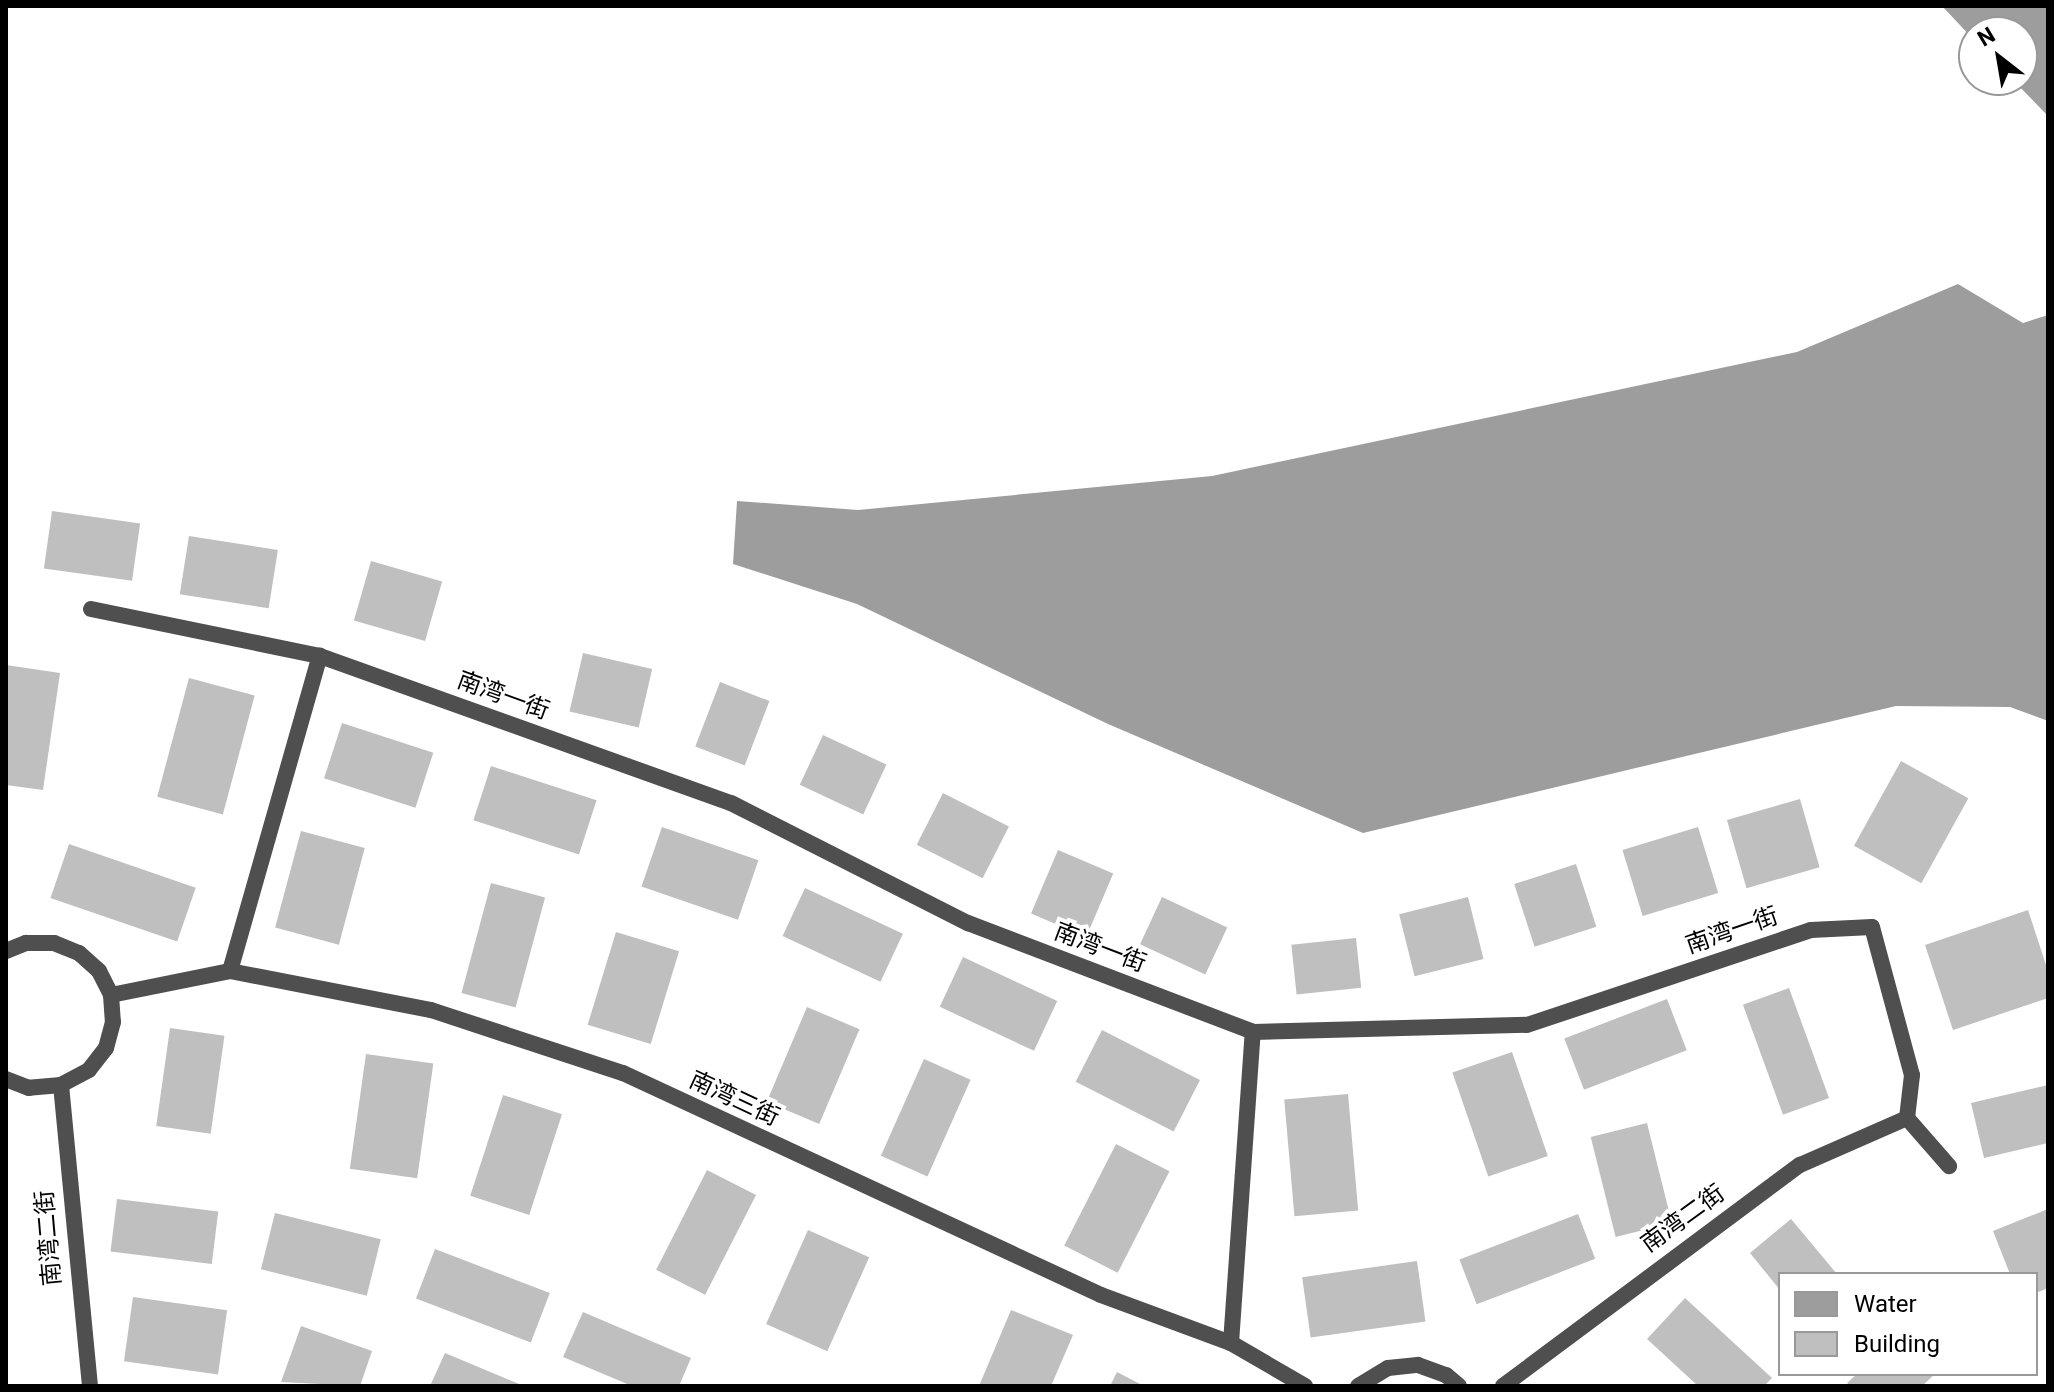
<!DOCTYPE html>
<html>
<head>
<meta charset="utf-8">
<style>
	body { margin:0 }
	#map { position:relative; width:2054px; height:1392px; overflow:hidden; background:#fff; font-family:Roboto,"Noto Sans SC",sans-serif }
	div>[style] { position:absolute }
	.water>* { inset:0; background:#9d9d9d }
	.building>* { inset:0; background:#bfbfbf; transform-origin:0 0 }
	.lane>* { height:16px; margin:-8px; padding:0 8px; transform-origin:8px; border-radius:8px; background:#4f4f4f }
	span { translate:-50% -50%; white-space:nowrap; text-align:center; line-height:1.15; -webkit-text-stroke:8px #fff; paint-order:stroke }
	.street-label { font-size:24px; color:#000 }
	.frame { position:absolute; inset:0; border:8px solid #000; pointer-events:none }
	.legend { position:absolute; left:1778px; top:1272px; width:260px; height:104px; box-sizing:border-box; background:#fff; border:2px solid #999; margin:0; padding:10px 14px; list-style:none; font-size:24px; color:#000 }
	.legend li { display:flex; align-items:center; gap:16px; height:40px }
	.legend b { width:40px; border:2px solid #999 }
	.north { position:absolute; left:1958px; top:16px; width:80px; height:80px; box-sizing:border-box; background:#fff; border:2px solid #999; border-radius:50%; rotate:329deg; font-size:22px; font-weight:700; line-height:32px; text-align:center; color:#000 }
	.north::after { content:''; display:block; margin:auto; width:28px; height:36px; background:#000; clip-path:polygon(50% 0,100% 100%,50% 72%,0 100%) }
</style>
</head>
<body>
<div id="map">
	<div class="water">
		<i style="clip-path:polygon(1942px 6px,2048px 6px,2048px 116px,2013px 80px,2022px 80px,2022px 32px,1974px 32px,1974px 40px)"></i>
		<i style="clip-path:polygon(1958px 284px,2023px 323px,2048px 315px,2048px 721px,2010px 707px,1896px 706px,1363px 833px,1108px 724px,857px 604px,733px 564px,737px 501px,858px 510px,1212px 476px,1797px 352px)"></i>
	</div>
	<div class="building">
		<i style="left:52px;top:511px;width:89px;height:58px;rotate:8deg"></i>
		<i style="left:189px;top:536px;width:90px;height:59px;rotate:9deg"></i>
		<i style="left:371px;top:561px;width:74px;height:62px;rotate:16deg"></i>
		<i style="left:583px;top:653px;width:71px;height:60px;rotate:13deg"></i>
		<i style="clip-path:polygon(6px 665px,60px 673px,43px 790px,6px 785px)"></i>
		<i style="left:189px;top:678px;width:68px;height:123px;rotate:15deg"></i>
		<i style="left:720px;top:682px;width:53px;height:69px;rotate:21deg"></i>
		<i style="left:342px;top:723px;width:96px;height:58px;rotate:18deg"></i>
		<i style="left:823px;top:735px;width:70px;height:55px;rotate:25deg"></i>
		<i style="left:1901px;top:761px;width:77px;height:97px;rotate:29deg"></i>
		<i style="left:491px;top:766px;width:111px;height:57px;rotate:18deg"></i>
		<i style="left:943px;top:793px;width:74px;height:58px;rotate:27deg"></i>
		<i style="left:1800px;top:799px;width:71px;height:76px;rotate:74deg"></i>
		<i style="left:662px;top:827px;width:102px;height:63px;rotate:19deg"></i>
		<i style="left:1698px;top:827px;width:69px;height:79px;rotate:73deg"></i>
		<i style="left:301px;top:831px;width:66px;height:100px;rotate:15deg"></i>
		<i style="left:69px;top:844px;width:134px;height:57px;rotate:19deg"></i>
		<i style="left:1058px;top:850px;width:60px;height:69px;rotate:23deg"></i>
		<i style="left:1576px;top:864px;width:66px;height:65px;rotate:72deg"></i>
		<i style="left:491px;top:883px;width:56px;height:114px;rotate:15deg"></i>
		<i style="left:805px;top:888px;width:108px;height:53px;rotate:25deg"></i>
		<i style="left:1162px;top:897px;width:72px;height:52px;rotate:25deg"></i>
		<i style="left:1468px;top:897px;width:64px;height:71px;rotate:76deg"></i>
		<i style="clip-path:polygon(2028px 910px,2048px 971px,2048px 998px,1953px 1030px,1925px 945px)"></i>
		<i style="left:616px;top:932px;width:66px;height:97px;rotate:17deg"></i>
		<i style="left:1356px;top:938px;width:50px;height:65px;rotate:84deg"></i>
		<i style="left:963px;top:957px;width:104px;height:55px;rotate:25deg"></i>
		<i style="left:1789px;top:988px;width:117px;height:49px;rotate:70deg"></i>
		<i style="left:1667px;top:999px;width:55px;height:110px;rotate:69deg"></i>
		<i style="left:807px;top:1007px;width:57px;height:103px;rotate:23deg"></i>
		<i style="left:170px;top:1028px;width:55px;height:99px;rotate:8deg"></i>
		<i style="left:1102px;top:1030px;width:110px;height:58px;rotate:27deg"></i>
		<i style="left:1512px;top:1052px;width:110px;height:63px;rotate:71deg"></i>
		<i style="left:366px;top:1054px;width:68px;height:116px;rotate:8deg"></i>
		<i style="left:924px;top:1059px;width:51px;height:106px;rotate:24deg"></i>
		<i style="clip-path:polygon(2048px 1085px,2048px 1143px,1984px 1158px,1971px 1103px)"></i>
		<i style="left:1348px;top:1094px;width:117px;height:64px;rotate:85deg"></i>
		<i style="left:503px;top:1095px;width:62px;height:106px;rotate:18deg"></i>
		<i style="left:1647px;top:1123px;width:103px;height:58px;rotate:76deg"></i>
		<i style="left:1116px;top:1144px;width:60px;height:114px;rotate:27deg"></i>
		<i style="left:707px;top:1170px;width:55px;height:112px;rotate:27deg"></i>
		<i style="left:117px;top:1199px;width:102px;height:53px;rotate:7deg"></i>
		<i style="clip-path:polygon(2048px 1209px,2048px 1288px,2036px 1293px,2036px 1274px,2010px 1274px,1993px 1231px)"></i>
		<i style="left:275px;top:1213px;width:109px;height:58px;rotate:14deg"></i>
		<i style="left:1578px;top:1214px;width:48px;height:127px;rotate:69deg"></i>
		<i style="clip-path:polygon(1791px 1219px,1837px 1274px,1780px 1274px,1780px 1290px,1750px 1253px)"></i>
		<i style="left:808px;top:1230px;width:67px;height:103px;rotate:24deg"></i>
		<i style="left:435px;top:1249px;width:123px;height:53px;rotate:21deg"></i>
		<i style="left:1417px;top:1261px;width:61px;height:116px;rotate:82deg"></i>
		<i style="left:133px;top:1297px;width:95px;height:65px;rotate:8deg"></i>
		<i style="clip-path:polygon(1685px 1298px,1772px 1378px,1764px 1386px,1698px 1386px,1647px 1339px)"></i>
		<i style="clip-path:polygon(1011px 1310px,1073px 1335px,1051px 1386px,979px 1386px)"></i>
		<i style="clip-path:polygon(583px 1312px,691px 1358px,679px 1386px,632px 1386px,563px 1357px)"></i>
		<i style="clip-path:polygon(301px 1326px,372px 1351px,360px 1386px,281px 1382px)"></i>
		<i style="clip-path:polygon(445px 1353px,524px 1386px,430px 1386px)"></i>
		<i style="clip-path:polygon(1117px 1372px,1144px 1386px,1110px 1386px)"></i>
		<i style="clip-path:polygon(1857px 1374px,1935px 1374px,1922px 1386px,1851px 1386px,1847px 1383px)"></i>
	</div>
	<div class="lane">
		<i style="left:91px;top:609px;width:234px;rotate:11.6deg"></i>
		<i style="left:320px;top:656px;width:436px;rotate:19.7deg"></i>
		<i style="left:731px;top:803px;width:266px;rotate:26.9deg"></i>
		<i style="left:968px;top:923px;width:305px;rotate:20.9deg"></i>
		<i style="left:1253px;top:1032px;width:274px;rotate:-1.5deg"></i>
		<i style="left:1527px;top:1025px;width:299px;rotate:-18.5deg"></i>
		<i style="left:1811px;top:930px;width:61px;rotate:-2.8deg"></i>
		<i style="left:1872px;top:927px;width:153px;rotate:74.9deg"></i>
		<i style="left:1912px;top:1075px;width:43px;rotate:96.6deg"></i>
		<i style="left:1907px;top:1118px;width:64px;rotate:48.8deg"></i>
		<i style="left:6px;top:951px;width:22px;rotate:-22deg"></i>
		<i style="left:26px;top:943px;width:28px"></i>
		<i style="left:54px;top:943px;width:27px;rotate:22deg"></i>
		<i style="left:79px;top:953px;width:27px;rotate:42deg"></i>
		<i style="left:99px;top:971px;width:27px;rotate:63deg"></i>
		<i style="left:111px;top:995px;width:27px;rotate:86deg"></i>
		<i style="left:113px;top:1022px;width:27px;rotate:105deg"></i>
		<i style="left:106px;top:1048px;width:28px;rotate:128deg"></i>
		<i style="left:89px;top:1070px;width:32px;rotate:152deg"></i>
		<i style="left:61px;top:1085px;width:32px;rotate:175deg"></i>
		<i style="left:29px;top:1088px;width:25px;rotate:-159deg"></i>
		<i style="left:230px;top:971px;width:328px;rotate:-74.1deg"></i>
		<i style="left:111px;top:995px;width:121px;rotate:-11.4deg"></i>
		<i style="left:230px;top:971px;width:205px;rotate:11deg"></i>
		<i style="left:431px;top:1010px;width:202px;rotate:18.2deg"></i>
		<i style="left:623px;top:1073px;width:527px;rotate:24.91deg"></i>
		<i style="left:1101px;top:1295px;width:139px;rotate:20.3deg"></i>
		<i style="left:1231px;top:1343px;width:86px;rotate:30.2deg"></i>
		<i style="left:61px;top:1085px;width:302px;rotate:84.5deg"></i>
		<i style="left:1231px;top:1343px;width:312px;rotate:-86deg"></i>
		<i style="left:1358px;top:1386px;width:35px;rotate:-31deg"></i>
		<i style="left:1388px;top:1368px;width:30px;rotate:-6deg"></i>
		<i style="left:1418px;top:1365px;width:30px;rotate:20deg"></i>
		<i style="left:1446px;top:1375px;width:17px;rotate:40deg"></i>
		<i style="left:1503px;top:1386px;width:370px;rotate:-36.7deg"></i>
		<i style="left:1800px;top:1165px;width:117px;rotate:-23.7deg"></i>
	</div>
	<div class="street-label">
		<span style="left:503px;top:696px;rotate:20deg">南湾一街</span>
		<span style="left:1732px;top:931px;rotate:-19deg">南湾一街</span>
		<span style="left:1100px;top:948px;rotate:21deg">南湾一街</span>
		<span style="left:734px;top:1099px;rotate:25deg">南湾三街</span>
		<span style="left:1683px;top:1219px;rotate:-36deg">南湾二街</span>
		<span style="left:49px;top:1238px;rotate:-95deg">南湾二街</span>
	</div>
	<div class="frame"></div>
	<ul class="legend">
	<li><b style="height:22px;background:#9d9d9d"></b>Water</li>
	<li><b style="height:22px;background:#bfbfbf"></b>Building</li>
	</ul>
	<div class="north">N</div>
</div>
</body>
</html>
